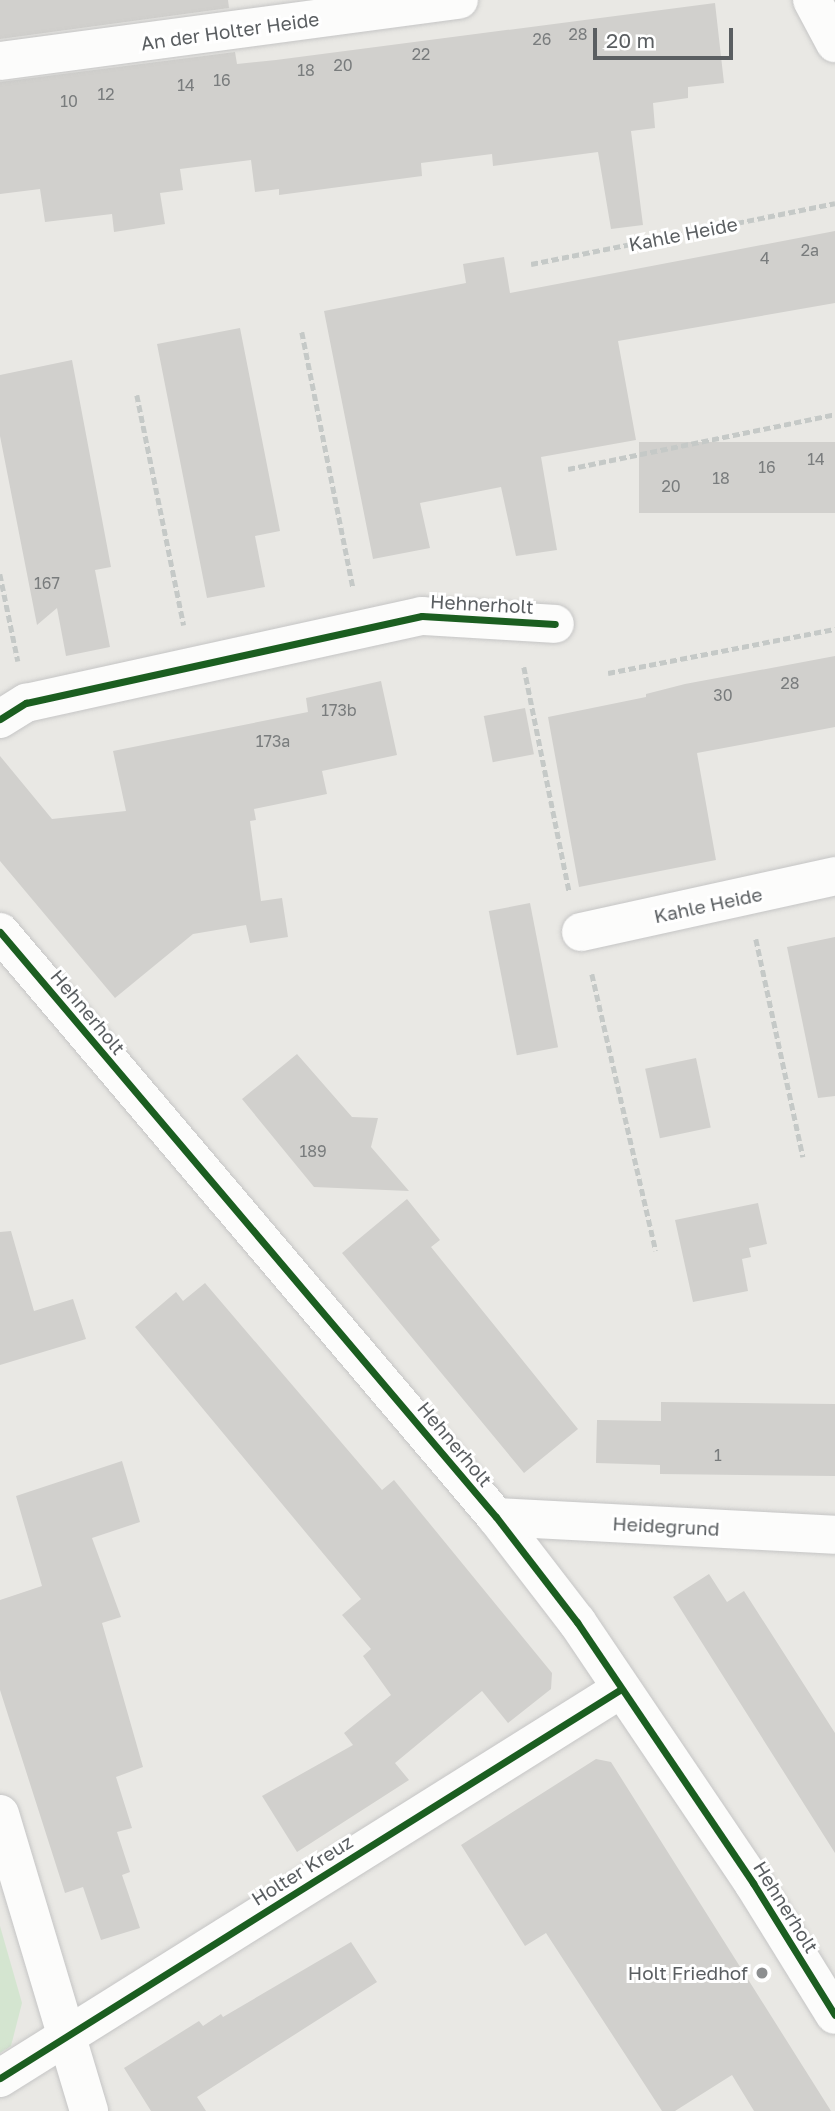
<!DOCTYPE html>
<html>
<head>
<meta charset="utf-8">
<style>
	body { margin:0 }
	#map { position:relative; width:835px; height:2111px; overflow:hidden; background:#e9e8e4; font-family:"Golos Text",sans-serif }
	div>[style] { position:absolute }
	.green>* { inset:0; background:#d4e5d0 }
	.building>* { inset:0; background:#d1d0cd; transform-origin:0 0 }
	.path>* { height:4.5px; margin-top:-2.25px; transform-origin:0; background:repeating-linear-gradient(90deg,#c5c9c7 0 7px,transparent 0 10.5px) }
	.roads { filter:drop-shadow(0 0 2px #c5c5c5) drop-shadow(0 0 2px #c5c5c5) }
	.minor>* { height:38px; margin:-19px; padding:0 19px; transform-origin:19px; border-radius:19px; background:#fcfcfb }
	.cycleway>* { height:7px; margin:-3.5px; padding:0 3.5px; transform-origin:3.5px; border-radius:3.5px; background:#1b5e20 }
	.dots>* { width:19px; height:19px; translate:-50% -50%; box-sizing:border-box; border:4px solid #fff; border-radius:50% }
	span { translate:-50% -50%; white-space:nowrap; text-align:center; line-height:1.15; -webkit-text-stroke:6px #fff; paint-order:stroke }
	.number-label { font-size:16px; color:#797c7d }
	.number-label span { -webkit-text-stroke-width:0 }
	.street-label { font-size:19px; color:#5a5e61 }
	.poi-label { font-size:19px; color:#5a5e61 }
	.right { translate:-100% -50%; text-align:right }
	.scale { position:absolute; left:593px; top:28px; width:140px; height:32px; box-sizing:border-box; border:4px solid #5a5e61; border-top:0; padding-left:9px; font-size:21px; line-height:24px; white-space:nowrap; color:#5a5e61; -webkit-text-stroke:5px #fff; paint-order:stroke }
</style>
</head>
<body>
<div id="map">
	<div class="green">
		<i style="clip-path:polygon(0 1926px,22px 2003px,11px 2046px,0 2053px)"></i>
	</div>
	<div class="building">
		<i style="clip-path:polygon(0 0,228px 0,229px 8px,0 39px)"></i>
		<i style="clip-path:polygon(715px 3px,724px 83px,688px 87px,688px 98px,653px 103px,655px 128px,631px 131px,643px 225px,611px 229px,598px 152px,493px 166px,492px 154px,421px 163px,422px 176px,279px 195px,279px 189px,255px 192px,251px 160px,180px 169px,183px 190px,160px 193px,165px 224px,114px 232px,112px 214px,45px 222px,40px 189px,0 194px,0 82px,235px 52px,237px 64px,276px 60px)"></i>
		<i style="clip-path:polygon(835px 231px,835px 303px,618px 341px,636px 440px,541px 457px,557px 550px,516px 556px,501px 487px,420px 503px,430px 548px,373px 559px,324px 311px,466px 283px,463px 264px,504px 257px,510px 293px)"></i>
		<i style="clip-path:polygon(240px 328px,280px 531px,255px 536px,265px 587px,207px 598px,157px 344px)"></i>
		<i style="clip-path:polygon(72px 360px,111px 567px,95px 570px,110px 647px,66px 656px,57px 608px,37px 625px,0 436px,0 375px)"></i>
		<i style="left:835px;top:442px;width:71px;height:196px;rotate:90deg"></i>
		<i style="clip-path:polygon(835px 656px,835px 727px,697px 753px,716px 860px,579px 887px,548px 717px,646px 697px,646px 694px,685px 684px)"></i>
		<i style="clip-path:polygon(381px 681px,397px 755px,322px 771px,327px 794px,254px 809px,256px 820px,250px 821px,261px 901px,282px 898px,288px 937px,250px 943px,246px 925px,193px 934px,115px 998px,0 861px,0 756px,52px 819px,126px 811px,113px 751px,308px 712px,306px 698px)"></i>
		<i style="left:525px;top:708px;width:47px;height:42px;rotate:79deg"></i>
		<i style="left:530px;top:903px;width:147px;height:42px;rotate:79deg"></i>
		<i style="clip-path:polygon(835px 937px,835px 1096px,818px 1098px,787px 947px)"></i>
		<i style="clip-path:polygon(297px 1054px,352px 1117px,378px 1118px,371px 1147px,409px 1191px,314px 1187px,242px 1099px)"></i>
		<i style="left:696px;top:1058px;width:71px;height:52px;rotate:78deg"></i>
		<i style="clip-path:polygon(407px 1199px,440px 1240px,431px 1247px,578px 1429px,524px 1473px,342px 1253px)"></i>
		<i style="clip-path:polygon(758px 1203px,767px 1244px,749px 1248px,751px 1257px,742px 1259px,748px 1291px,693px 1302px,675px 1220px)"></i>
		<i style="clip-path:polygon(11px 1231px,34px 1311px,73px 1299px,86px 1339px,0 1365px,0 1232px)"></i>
		<i style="clip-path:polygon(205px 1283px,382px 1490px,394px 1480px,552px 1673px,551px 1689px,508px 1723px,482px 1691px,395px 1763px,409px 1780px,297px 1852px,262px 1796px,353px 1745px,344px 1733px,391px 1695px,363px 1656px,371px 1649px,342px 1615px,361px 1599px,135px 1327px,176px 1292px,183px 1301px)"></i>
		<i style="clip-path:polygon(661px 1402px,835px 1404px,835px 1476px,660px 1474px,660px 1465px,596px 1463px,597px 1420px,661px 1421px)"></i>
		<i style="clip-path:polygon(122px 1461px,140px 1522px,92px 1538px,121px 1617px,102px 1623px,143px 1767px,116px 1777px,132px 1828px,117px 1832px,130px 1872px,122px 1875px,140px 1928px,101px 1940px,83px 1887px,65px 1893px,0 1690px,0 1600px,42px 1586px,16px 1496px)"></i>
		<i style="clip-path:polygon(709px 1574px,727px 1602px,744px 1591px,835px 1733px,835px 1853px,673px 1597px)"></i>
		<i style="clip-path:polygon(596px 1759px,611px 1762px,831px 2111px,754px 2111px,732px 2075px,675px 2111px,662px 2111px,546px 1933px,525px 1946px,461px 1845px)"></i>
		<i style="clip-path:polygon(351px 1942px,377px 1982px,197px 2097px,206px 2111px,151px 2111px,124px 2068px,199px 2021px,203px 2026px,221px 2014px,223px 2017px)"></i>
	</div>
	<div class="path">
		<i style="left:531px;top:264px;width:310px;rotate:-11.3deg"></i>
		<i style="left:302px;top:332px;width:260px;rotate:78.7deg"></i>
		<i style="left:137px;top:395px;width:235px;rotate:78.5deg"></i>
		<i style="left:568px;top:469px;width:273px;rotate:-11.6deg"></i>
		<i style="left:0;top:574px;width:89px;rotate:78.3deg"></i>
		<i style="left:524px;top:667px;width:228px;rotate:78.6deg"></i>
		<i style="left:608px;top:673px;width:231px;rotate:-11deg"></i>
		<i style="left:756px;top:939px;width:223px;rotate:77.8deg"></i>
		<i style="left:592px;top:974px;width:284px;rotate:77deg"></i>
	</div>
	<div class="roads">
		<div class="minor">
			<i style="left:812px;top:0;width:49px;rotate:61.9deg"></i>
			<i style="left:0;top:61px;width:463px;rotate:-7.6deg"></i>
			<i style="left:0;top:719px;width:31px;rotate:-32deg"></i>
			<i style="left:26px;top:703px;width:405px;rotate:-12.4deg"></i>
			<i style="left:422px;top:616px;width:133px;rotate:3.4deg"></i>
			<i style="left:0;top:932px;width:767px;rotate:49.71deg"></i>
			<i style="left:496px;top:1517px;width:133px;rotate:52.4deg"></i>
			<i style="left:577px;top:1622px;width:315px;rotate:56deg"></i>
			<i style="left:753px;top:1883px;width:155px;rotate:58.2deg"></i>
			<i style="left:581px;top:932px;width:260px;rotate:-12.4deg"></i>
			<i style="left:496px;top:1517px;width:339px;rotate:3deg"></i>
			<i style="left:0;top:1814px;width:310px;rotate:73.3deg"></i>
			<i style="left:0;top:2078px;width:733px;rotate:-32.06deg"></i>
		</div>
	</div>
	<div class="cycleway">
		<i style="left:0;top:719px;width:31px;rotate:-32deg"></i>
		<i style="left:26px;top:703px;width:405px;rotate:-12.4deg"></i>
		<i style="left:422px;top:616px;width:133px;rotate:3.4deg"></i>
		<i style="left:0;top:932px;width:767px;rotate:49.71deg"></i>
		<i style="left:496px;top:1517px;width:133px;rotate:52.4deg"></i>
		<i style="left:577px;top:1622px;width:315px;rotate:56deg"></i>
		<i style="left:753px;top:1883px;width:155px;rotate:58.2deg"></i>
		<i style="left:0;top:2078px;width:733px;rotate:-32.06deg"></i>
	</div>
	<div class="dots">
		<i style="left:762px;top:1973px;background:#8c8e8f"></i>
	</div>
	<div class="number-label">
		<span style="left:578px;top:34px">28</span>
		<span style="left:542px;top:39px">26</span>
		<span style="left:421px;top:54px">22</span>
		<span style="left:343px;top:65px">20</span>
		<span style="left:306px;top:70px">18</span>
		<span style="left:222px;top:80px">16</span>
		<span style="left:186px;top:85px">14</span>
		<span style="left:106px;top:94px">12</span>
		<span style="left:69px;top:101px">10</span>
		<span style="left:810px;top:250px">2a</span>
		<span style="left:765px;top:258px">4</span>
		<span style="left:816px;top:459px">14</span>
		<span style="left:767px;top:467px">16</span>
		<span style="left:721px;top:478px">18</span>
		<span style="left:671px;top:486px">20</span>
		<span style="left:47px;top:583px">167</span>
		<span style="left:790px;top:683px">28</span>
		<span style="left:723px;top:695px">30</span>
		<span style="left:339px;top:710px">173b</span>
		<span style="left:273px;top:741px">173a</span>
		<span style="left:313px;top:1151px">189</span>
		<span style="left:718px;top:1455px">1</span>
	</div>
	<div class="street-label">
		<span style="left:230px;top:31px;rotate:-8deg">An der Holter Heide</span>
		<span style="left:683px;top:234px;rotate:-11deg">Kahle Heide</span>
		<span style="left:482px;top:604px;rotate:3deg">Hehnerholt</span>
		<span style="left:708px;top:905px;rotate:-12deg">Kahle Heide</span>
		<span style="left:88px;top:1012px;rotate:50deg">Hehnerholt</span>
		<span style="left:455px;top:1444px;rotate:50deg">Hehnerholt</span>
		<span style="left:666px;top:1526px;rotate:3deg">Heidegrund</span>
		<span style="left:302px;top:1870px;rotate:-32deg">Holter Kreuz</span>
		<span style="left:786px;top:1907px;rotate:58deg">Hehnerholt</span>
	</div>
	<div class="poi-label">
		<span class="right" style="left:748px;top:1973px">Holt Friedhof</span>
	</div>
	<div class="scale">20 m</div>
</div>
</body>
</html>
